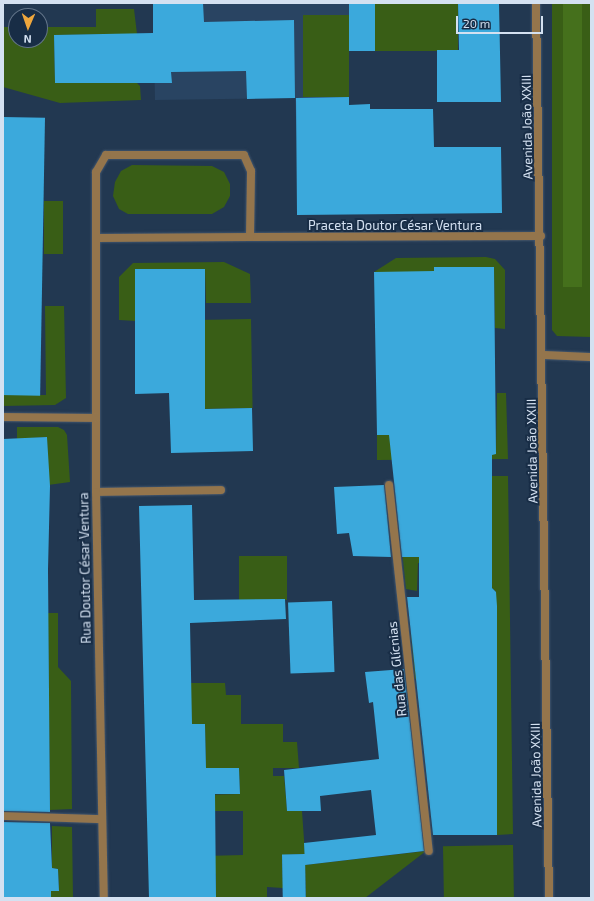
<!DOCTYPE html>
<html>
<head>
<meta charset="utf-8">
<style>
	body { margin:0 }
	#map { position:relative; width:594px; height:901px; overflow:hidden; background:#223851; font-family:"Exo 2",sans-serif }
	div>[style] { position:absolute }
	.built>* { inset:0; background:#294462 }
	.green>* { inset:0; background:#395e16; transform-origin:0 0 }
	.forest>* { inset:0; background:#45701c; transform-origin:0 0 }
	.building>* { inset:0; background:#3ba9dc; transform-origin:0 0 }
	.roads { filter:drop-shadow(0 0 1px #42566e) drop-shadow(0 0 1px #42566e) }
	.service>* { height:8px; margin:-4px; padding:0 4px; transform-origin:4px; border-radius:4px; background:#94754c }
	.pedestrian>* { height:8px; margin:-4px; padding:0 4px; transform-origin:4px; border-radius:4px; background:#94754c }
	.minor>* { height:8px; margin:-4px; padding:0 4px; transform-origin:4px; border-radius:4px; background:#94754c }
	span { translate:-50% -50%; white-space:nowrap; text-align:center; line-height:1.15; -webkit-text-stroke:4px #182d46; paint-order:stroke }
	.street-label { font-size:13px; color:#d4e1f1 }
	.frame { position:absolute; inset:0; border:4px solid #d4e1f1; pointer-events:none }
	.north { position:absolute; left:8px; top:8px; width:40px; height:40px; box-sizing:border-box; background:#182d46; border:1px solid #63758a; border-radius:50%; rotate:182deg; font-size:11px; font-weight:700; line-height:16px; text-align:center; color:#d4e1f1 }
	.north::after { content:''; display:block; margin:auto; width:14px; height:18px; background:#efa73d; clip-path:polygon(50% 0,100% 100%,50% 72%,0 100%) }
	.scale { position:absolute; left:456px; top:16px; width:87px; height:18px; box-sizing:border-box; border:2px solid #d4e1f1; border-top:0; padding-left:5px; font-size:12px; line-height:14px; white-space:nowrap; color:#d4e1f1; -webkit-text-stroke:3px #182d46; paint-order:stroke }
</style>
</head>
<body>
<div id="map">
	<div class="built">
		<i style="clip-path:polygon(153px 3px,349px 3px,349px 139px,297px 140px,295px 98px,155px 100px)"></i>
	</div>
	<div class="green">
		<i style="left:375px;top:3px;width:83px;height:48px"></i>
		<i style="clip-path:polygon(552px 3px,591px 3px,591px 337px,557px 336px,552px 330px)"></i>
		<i style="clip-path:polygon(96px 9px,134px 9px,137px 34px,54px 35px,55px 83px,137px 83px,140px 86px,141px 100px,60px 103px,3px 87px,3px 27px,16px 27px,16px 40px,40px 40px,40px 27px,96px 27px)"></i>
		<i style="left:349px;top:15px;width:82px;height:46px;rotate:90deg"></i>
		<i style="clip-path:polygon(132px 165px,212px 166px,224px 172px,230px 184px,230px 196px,224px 207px,212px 214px,128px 214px,119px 209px,113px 196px,115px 182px,121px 171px)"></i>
		<i style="left:44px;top:201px;width:19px;height:53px"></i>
		<i style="clip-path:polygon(486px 257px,495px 259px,505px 270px,505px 329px,495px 328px,494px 267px,434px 267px,434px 276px,374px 272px,396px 258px)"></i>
		<i style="clip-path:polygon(224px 262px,250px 274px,251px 303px,206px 303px,205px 269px,135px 269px,136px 321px,119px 320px,119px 277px,133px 263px)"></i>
		<i style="clip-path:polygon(45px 306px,64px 306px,66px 398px,55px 405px,3px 406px,3px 395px,46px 395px)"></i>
		<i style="left:251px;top:319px;width:89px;height:54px;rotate:89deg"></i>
		<i style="clip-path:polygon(497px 393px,506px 393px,508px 459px,377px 460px,377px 435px,399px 434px,403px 456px,496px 454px)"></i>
		<i style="clip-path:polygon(17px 427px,58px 427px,64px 430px,67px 435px,70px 482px,48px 485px,47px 437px,17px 439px)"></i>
		<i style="clip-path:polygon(450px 476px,508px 476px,513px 834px,497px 835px,497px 782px,443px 678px,415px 679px,411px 633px,435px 632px,496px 592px,492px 588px,492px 564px,418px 563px,417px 591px,406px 589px,396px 493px)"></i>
		<i style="left:239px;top:556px;width:48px;height:44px"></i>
		<i style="clip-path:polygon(48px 613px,58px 613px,58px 667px,71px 681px,72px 809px,50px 810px)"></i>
		<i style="clip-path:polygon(191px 683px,225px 683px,226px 695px,241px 695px,241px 724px,283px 724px,283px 742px,297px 742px,299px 768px,273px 768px,273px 776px,284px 776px,287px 810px,302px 811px,305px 854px,282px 855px,283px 888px,267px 887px,267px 898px,216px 898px,216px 874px,204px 874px,204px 856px,243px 855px,243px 811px,203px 811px,203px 795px,240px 794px,239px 768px,206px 768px,205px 724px,191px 724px)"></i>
		<i style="clip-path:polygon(52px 826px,72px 827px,73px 898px,51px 898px,51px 891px,59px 891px,58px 869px,52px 868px)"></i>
		<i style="left:513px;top:845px;width:53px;height:70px;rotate:89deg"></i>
		<i style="clip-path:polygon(426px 851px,365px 898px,286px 898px,306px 897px,305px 865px)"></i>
	</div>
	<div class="forest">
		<i style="left:563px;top:3px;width:19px;height:284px"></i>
	</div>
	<div class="building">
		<i style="clip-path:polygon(153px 3px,203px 3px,204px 22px,294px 20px,295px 98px,247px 99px,246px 71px,171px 72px,172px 83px,55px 83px,54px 35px,153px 33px)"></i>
		<i style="left:349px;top:3px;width:26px;height:48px"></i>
		<i style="clip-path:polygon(458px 3px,499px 3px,501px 102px,437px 102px,437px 50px,459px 50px)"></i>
		<i style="clip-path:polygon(349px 97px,349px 105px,370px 104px,370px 109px,433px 109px,434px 147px,501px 147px,502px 213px,297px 215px,296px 98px)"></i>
		<i style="left:3px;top:117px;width:42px;height:278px;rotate:1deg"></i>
		<i style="clip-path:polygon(434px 267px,494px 267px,496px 454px,492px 455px,492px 588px,496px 592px,497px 606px,497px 835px,433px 835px,407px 597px,419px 597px,419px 557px,402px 557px,389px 435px,377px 435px,374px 272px,434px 271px)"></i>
		<i style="clip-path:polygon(135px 269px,205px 269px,205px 409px,252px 408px,253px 451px,171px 453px,169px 393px,135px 394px)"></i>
		<i style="clip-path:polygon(47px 437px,50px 486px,48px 570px,50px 812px,3px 811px,3px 439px)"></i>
		<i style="clip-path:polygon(384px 485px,391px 557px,353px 556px,349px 533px,337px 534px,334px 487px)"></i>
		<i style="clip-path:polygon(192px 505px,194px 600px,285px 599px,286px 619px,190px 623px,192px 724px,205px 724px,206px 768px,239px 768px,240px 794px,215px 794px,216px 898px,149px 898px,139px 506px)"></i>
		<i style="left:332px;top:601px;width:71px;height:44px;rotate:88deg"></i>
		<i style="clip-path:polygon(404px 669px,424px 851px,305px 865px,304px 843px,376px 835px,371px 790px,320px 796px,321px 811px,287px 811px,284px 770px,379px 759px,373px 702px,369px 703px,365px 672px)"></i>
		<i style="clip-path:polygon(3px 822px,50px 823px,52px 868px,58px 869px,59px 891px,51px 891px,51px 898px,3px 898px)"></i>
		<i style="left:305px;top:854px;width:43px;height:23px;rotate:89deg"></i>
	</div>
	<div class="roads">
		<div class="service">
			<i style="left:96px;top:492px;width:125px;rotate:-0.9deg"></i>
		</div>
		<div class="pedestrian">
			<i style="left:389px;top:485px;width:368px;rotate:83.8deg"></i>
			<i style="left:3px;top:816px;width:97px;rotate:1.8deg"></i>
		</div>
		<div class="minor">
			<i style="left:536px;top:3px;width:895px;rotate:89.17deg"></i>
			<i style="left:250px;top:237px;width:291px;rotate:-0.2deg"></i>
			<i style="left:97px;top:238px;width:153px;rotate:-0.4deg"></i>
			<i style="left:250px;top:237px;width:66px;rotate:-89.1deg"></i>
			<i style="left:251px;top:171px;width:17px;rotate:-114deg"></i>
			<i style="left:244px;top:155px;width:138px;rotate:180deg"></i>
			<i style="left:106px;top:155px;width:20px;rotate:120deg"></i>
			<i style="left:96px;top:172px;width:320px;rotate:90deg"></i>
			<i style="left:96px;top:492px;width:406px;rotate:88.9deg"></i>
			<i style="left:543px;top:355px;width:48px;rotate:2.4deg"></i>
			<i style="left:3px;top:417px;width:93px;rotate:0.6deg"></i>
		</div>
	</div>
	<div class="street-label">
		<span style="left:527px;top:127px;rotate:-91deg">Avenida João XXIII</span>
		<span style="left:395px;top:225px">Praceta Doutor César Ventura</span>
		<span style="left:532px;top:451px;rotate:-91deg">Avenida João XXIII</span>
		<span style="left:85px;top:568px;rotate:-91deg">Rua Doutor César Ventura</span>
		<span style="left:397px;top:669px;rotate:-96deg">Rua das Glícnias</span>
		<span style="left:536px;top:775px;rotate:-91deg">Avenida João XXIII</span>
	</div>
	<div class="frame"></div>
	<div class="north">N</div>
	<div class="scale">20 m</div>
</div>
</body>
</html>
